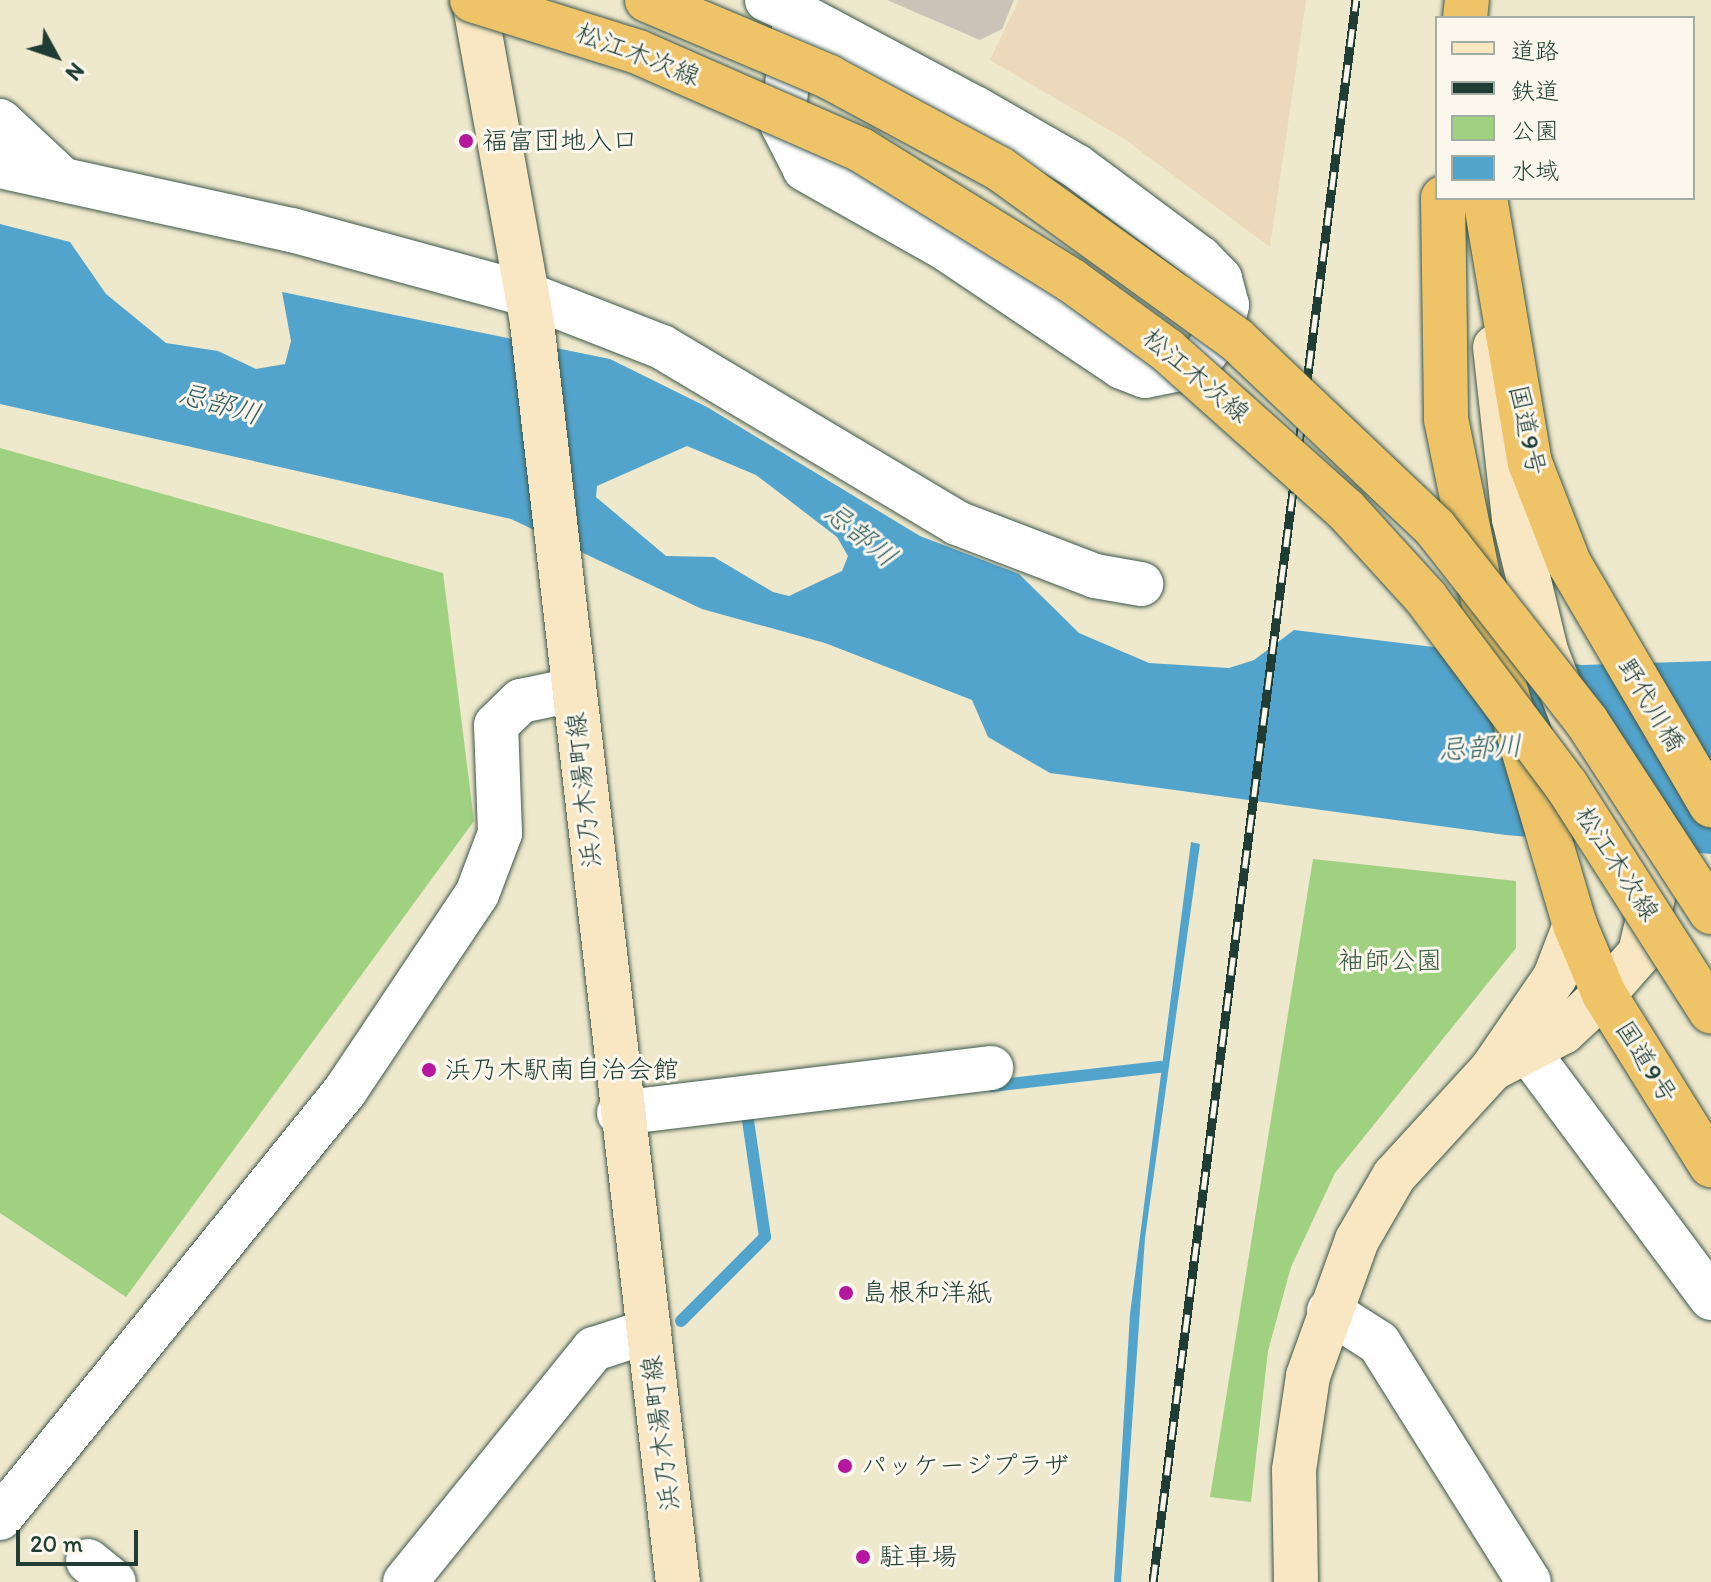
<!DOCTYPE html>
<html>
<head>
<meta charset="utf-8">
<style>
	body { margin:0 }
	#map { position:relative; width:1711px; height:1582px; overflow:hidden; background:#eee8cc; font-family:Itim,"Klee One",sans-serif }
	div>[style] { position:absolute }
	.built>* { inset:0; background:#ecd8ba }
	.industrial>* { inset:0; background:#cbc3b8 }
	.green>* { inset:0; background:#9fd181 }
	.water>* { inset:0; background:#53a4cd }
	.stream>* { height:12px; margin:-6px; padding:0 6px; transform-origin:6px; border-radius:6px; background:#53a4cd }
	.roads { filter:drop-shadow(0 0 2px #3e574b) drop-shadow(0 0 2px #3e574b) }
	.street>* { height:44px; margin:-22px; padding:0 22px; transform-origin:22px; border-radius:22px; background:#fff }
	.secondary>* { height:44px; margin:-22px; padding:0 22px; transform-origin:22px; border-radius:22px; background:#f9e7c3 }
	.highway>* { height:44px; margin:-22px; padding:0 22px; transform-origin:22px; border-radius:22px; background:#efc469 }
	.rail>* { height:9px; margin-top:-4.5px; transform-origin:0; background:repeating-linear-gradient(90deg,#fbf7ec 0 18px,#1f3d34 0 36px); box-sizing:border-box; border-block:2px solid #1f3d34 }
	.bridges { filter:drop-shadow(0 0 2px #3e574b) drop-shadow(0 0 2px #3e574b) }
	.primary-bridge>* { height:44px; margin:-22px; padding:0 22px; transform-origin:22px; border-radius:22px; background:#efc469 }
	.dots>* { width:22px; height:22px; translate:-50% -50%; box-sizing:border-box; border:4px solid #fbf7ec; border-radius:50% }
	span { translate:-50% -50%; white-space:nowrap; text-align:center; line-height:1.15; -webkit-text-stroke:6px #fbf7ec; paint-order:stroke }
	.street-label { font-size:26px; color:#1f3d34 }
	.poi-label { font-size:26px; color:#1f3d34 }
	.left { translate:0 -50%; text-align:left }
	.park-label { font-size:26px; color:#395b43 }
	.water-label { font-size:28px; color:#2f5c62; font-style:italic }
	.legend { position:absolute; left:1435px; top:16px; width:260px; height:184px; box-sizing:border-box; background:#fbf7ec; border:2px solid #a3ada2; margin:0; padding:10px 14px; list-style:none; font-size:24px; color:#1f3d34 }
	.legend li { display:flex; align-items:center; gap:16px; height:40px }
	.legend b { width:40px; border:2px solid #a3ada2 }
	.north { position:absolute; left:16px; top:16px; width:80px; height:80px; -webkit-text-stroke:6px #fbf7ec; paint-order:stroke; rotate:130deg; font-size:22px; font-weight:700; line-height:32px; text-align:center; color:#1f3d34 }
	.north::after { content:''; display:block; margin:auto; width:28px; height:36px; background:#1f3d34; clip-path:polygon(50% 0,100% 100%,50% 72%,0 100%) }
	.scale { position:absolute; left:16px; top:1530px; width:122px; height:36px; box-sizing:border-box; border:4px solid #1f3d34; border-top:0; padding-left:10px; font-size:24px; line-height:28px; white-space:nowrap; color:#1f3d34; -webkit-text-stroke:6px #fbf7ec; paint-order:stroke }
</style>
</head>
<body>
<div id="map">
	<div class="built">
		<i style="clip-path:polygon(1019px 0,1306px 0,1270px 247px,1123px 138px,990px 60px)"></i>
	</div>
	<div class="industrial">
		<i style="clip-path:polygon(887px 0,1014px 0,1002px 29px,980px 40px)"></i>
	</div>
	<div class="green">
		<i style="clip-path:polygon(0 448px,443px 573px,474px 821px,126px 1297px,0 1213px)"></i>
		<i style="clip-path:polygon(1313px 859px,1516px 881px,1516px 948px,1335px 1173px,1291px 1267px,1268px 1351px,1251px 1502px,1210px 1497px)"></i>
	</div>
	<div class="water">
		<i style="clip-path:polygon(evenodd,0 224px,70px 242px,106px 294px,166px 343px,218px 351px,256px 369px,285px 364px,291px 341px,282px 292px,610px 359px,707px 407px,920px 536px,1019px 574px,1079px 633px,1149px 663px,1229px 668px,1254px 660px,1294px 630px,1582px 665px,1711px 661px,1711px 854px,1506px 835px,1050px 773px,988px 737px,972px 700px,825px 643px,702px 609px,511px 519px,0 404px,0 224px,687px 446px,756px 475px,837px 537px,848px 556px,842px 571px,789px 596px,773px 592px,714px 557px,666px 556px,596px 497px,597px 486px,687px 446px)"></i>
		<i style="clip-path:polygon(1191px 842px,1200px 844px,1145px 1238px,1121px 1582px,1114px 1582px,1130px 1314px)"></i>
	</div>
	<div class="stream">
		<i style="left:992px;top:1086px;width:169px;rotate:-6.5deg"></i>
		<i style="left:681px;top:1321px;width:119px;rotate:-45deg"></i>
		<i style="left:765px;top:1237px;width:125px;rotate:-98.3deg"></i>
		<i style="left:747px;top:1113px;width:8px;rotate:-7deg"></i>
	</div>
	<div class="roads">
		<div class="street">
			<i style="left:767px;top:0;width:32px;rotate:24deg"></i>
			<i style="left:796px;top:13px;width:203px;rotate:28deg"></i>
			<i style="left:975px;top:108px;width:116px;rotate:29.9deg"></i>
			<i style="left:1076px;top:166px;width:154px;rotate:36.6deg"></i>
			<i style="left:1200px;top:258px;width:29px;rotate:46deg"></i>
			<i style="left:1220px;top:279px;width:27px;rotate:75deg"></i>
			<i style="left:1227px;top:305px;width:31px;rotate:103deg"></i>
			<i style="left:1220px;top:335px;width:40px;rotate:129deg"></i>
			<i style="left:1195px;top:366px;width:51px;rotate:168.7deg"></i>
			<i style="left:1145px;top:376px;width:25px;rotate:-159deg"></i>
			<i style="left:1122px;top:367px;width:213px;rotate:-146.1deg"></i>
			<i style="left:945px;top:248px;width:161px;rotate:-150.6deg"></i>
			<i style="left:805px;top:169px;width:51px;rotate:-117.1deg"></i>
			<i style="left:782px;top:124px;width:112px;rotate:-82.8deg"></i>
			<i style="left:0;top:121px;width:85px;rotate:43.1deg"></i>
			<i style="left:0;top:166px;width:299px;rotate:12.4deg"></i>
			<i style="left:292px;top:230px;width:243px;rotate:15.3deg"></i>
			<i style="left:526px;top:294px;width:146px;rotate:21.3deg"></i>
			<i style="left:662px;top:347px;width:344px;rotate:30.8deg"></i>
			<i style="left:957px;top:523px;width:148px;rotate:21deg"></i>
			<i style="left:1095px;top:576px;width:47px;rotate:9.9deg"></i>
			<i style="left:1530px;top:1054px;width:304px;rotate:53.4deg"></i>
			<i style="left:619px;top:1113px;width:375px;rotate:-6.9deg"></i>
			<i style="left:1329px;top:1311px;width:59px;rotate:32.6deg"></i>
			<i style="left:1379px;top:1343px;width:282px;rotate:57.9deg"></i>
			<i style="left:0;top:1518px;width:549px;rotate:-51.06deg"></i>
			<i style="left:345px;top:1091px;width:237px;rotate:-56.2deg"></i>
			<i style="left:477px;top:894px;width:65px;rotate:-69.3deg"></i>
			<i style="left:500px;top:833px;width:108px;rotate:-92.1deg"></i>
			<i style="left:496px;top:725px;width:35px;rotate:-44deg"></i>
			<i style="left:521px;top:701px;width:53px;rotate:-11.9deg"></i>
			<i style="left:88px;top:1561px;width:33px;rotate:39deg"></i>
			<i style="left:405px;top:1582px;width:300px;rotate:-51deg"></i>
			<i style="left:594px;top:1349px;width:58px;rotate:-18.1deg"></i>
		</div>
		<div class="secondary">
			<i style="left:474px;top:0;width:328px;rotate:79.8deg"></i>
			<i style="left:532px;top:323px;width:1267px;rotate:83.39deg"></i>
			<i style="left:1492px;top:1069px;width:80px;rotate:-27.5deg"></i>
			<i style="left:1563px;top:1032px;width:56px;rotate:-42.8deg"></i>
			<i style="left:1604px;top:994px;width:55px;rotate:-48.7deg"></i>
			<i style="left:1640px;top:953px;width:57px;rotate:-76.9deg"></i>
			<i style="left:1653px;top:897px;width:107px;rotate:-117.3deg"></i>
			<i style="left:1604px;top:802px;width:162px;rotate:-111deg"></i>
			<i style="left:1546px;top:651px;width:136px;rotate:-103.6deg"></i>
			<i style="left:1514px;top:519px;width:173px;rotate:-96.3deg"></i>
			<i style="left:1296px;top:1582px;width:112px;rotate:-91deg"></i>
			<i style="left:1294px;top:1470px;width:95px;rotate:-81.5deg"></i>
			<i style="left:1308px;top:1376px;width:145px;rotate:-70.2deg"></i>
			<i style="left:1357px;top:1240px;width:74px;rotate:-60deg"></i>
			<i style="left:1394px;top:1176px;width:145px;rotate:-47.5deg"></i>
			<i style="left:1492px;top:1069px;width:112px;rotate:-55.6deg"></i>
			<i style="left:1555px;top:977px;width:56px;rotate:-69deg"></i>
		</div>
		<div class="highway">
			<i style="left:1465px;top:18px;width:18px;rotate:-84deg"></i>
			<i style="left:1443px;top:198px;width:221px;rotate:89.2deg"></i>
			<i style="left:1446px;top:419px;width:226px;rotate:78.5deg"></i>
			<i style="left:1491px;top:640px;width:297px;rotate:73.6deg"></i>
			<i style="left:1575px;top:925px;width:75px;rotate:67.2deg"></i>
			<i style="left:1604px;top:994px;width:202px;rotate:58deg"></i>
			<i style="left:1485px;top:198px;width:269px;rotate:80.4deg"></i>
			<i style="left:1530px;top:463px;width:107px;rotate:68.7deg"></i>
			<i style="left:1569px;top:563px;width:281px;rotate:59.6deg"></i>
		</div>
	</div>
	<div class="rail">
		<i style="left:1153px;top:1582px;width:1595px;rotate:-82.69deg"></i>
	</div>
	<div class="bridges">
		<div class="primary-bridge">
			<i style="left:472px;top:0;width:174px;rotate:17.4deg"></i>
			<i style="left:638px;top:52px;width:244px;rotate:23.7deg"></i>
			<i style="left:861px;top:150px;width:248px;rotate:31.8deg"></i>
			<i style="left:1072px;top:281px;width:117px;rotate:36deg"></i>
			<i style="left:1167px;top:350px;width:240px;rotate:41.8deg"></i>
			<i style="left:1346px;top:510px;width:119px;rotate:47.7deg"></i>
			<i style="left:1426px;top:598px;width:234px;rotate:53.2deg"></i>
			<i style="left:1566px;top:785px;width:269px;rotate:57.4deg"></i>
			<i style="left:647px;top:0;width:198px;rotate:22.9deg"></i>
			<i style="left:829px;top:77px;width:194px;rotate:28.3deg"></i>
			<i style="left:1000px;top:169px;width:291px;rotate:35.8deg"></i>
			<i style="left:1236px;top:339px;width:274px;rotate:43.5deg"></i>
			<i style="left:1435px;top:528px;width:246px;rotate:51.9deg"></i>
			<i style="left:1587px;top:722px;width:227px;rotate:56.9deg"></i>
		</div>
	</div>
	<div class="dots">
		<i style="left:466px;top:141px;background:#b5179e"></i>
		<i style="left:429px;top:1070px;background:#b5179e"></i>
		<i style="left:846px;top:1293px;background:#b5179e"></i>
		<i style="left:845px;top:1466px;background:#b5179e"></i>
		<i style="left:863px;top:1557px;background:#b5179e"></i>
	</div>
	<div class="street-label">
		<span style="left:638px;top:55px;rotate:21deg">松江木次線</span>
		<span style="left:1196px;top:376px;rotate:40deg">松江木次線</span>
		<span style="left:1527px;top:430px;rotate:78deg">国道9号</span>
		<span style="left:1651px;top:705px;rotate:59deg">野代川橋</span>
		<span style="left:584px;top:790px;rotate:-96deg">浜乃木湯町線</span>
		<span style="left:1617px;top:864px;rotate:57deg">松江木次線</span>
		<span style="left:1646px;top:1062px;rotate:58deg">国道9号</span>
		<span style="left:661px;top:1433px;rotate:-97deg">浜乃木湯町線</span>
	</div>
	<div class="poi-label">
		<span class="left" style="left:482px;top:141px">福富団地入口</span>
		<span class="left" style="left:445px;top:1070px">浜乃木駅南自治会館</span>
		<span class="left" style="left:862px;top:1293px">島根和洋紙</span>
		<span class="left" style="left:861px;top:1466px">パッケージプラザ</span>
		<span class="left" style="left:879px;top:1557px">駐車場</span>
	</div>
	<div class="park-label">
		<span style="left:1390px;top:961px">袖師公園</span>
	</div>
	<div class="water-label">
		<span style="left:220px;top:403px;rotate:16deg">忌部川</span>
		<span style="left:861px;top:534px;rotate:39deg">忌部川</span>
		<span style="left:1480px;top:747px;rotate:-3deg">忌部川</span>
	</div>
	<ul class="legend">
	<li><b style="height:10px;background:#f9e7c3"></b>道路</li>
	<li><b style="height:10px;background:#1f3d34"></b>鉄道</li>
	<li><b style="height:22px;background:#9fd181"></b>公園</li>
	<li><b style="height:22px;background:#53a4cd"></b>水域</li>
	</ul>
	<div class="north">N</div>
	<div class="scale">20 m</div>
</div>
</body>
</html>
